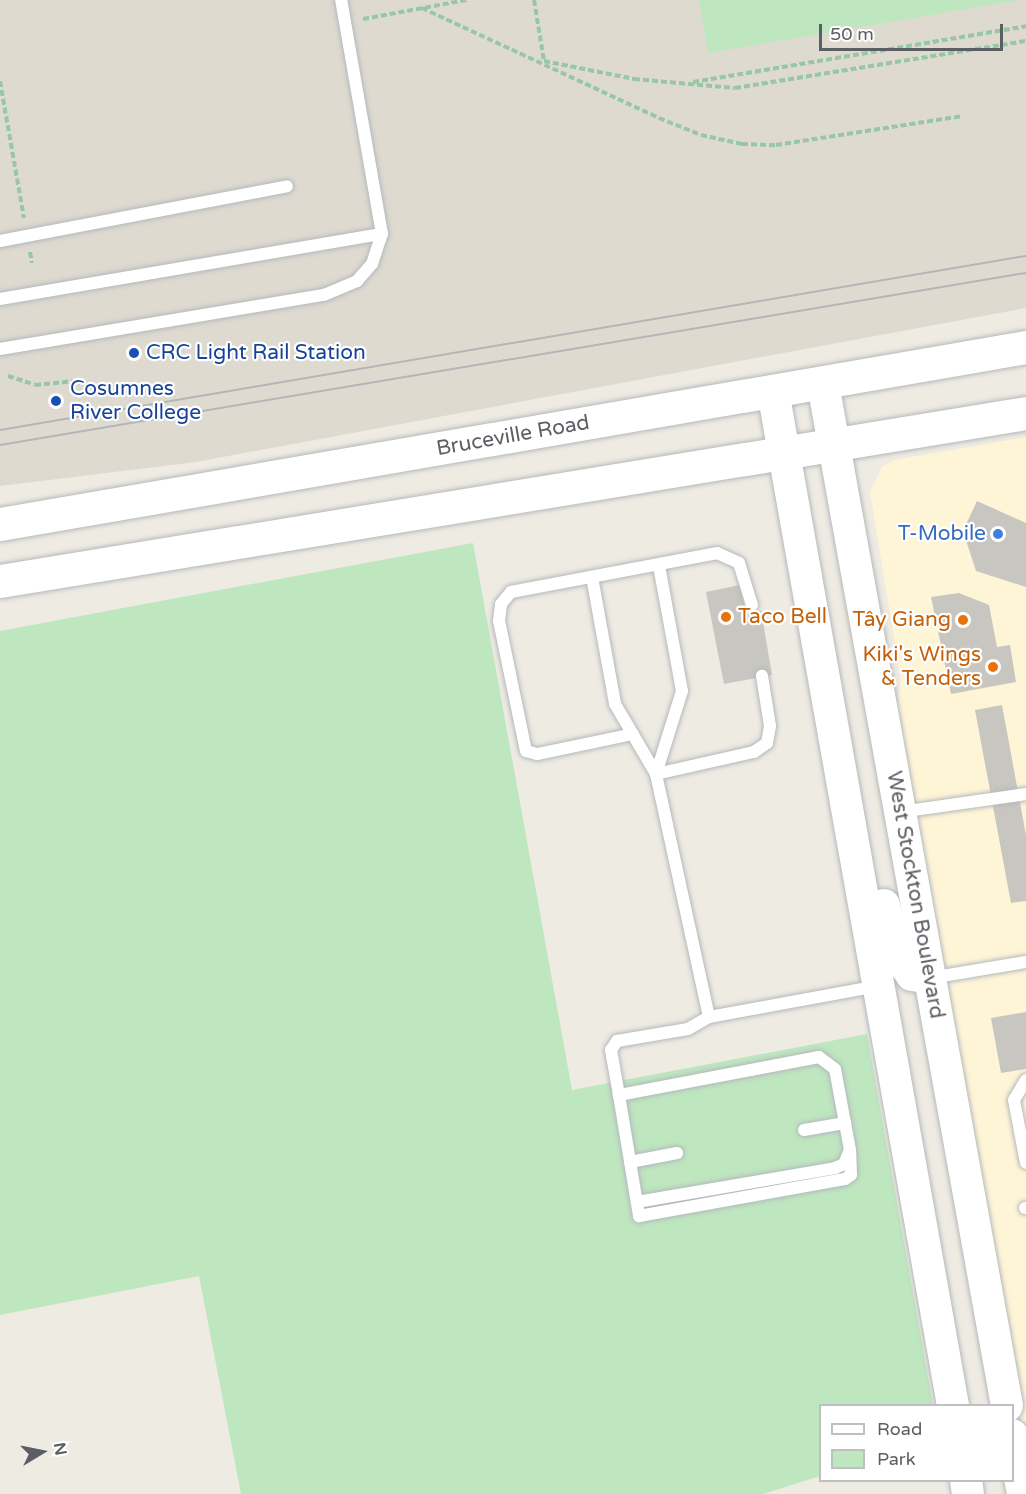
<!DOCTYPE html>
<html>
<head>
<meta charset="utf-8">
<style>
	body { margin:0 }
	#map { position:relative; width:1026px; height:1494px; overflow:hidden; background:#eeebe2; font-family:"Varela Round",sans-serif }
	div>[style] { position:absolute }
	.commercial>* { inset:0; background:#fef5d7 }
	.education>* { inset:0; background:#dedad0 }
	.green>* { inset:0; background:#bee6bf }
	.building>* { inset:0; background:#c8c6c0 }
	.path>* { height:4px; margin-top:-2px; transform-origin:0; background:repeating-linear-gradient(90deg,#97c7a5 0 6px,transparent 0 9px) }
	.roads { filter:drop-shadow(0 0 2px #b5b8bd) drop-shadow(0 0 2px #b5b8bd) }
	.service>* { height:12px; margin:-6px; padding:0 6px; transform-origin:6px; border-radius:6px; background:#fff }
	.tertiary>* { height:32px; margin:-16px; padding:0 16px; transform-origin:16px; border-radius:16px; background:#fff }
	.secondary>* { height:33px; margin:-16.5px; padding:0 16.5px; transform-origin:16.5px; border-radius:16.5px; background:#fff }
	.tram>* { height:1.5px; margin:-0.75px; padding:0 0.75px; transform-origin:0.75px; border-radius:0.75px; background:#b4b5b5 }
	.dots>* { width:16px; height:16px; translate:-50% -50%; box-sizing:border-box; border:3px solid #fff; border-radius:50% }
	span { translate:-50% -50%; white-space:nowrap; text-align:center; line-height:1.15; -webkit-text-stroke:4.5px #fff; paint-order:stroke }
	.transit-label { font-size:21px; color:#164399 }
	.left { translate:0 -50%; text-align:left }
	.street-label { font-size:21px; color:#5b5e63 }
	.shop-label { font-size:21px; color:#366cbe }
	.right { translate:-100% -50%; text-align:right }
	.food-label { font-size:21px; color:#c56008 }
	.legend { position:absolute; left:819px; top:1404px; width:195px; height:78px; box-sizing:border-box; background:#fff; border:2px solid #bdbfc1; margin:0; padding:8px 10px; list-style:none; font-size:18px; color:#5b5e63 }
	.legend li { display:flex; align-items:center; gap:12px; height:30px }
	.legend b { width:30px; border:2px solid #bdbfc1 }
	.north { position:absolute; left:12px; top:1422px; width:60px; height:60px; -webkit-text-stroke:4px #fff; paint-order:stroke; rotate:80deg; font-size:16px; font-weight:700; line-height:24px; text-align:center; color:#5b5e63 }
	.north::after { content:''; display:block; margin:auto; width:21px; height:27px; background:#5b5e63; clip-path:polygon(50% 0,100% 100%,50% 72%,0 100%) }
	.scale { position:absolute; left:819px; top:24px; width:184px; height:27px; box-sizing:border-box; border:3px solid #5b5e63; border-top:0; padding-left:8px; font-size:18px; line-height:21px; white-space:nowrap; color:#5b5e63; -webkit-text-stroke:4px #fff; paint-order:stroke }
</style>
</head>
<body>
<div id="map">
	<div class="commercial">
		<i style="clip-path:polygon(1026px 437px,1026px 1450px,894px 729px,901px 680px,870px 492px,882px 467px,894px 460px)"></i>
	</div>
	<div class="education">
		<i style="clip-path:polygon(0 0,1026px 0,1026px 308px,196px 462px,0 486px)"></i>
	</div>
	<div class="green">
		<i style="clip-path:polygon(699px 0,1020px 0,708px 53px)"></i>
		<i style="clip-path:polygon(473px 543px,572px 1090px,867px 1034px,933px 1405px,820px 1406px,820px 1476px,763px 1494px,241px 1494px,199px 1276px,0 1315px,0 631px)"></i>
	</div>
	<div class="building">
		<i style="clip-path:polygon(977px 501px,1026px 523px,1026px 587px,976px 571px,963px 531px)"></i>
		<i style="clip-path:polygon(740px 585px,746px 613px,761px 610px,772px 675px,724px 684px,706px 592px)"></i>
		<i style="clip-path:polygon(959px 593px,989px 605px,997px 647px,1010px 645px,1016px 682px,951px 694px,931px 597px)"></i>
		<i style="clip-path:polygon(1002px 705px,1026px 835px,1026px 901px,1011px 903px,975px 710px)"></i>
		<i style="clip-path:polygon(1026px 1012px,1026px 1069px,1001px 1073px,991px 1018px)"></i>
	</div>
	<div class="path">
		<i style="left:534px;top:0;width:62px;rotate:80.7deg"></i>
		<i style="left:544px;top:61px;width:92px;rotate:11.3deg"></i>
		<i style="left:634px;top:79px;width:101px;rotate:5.1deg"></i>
		<i style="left:735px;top:88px;width:295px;rotate:-9.2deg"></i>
		<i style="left:422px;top:8px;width:261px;rotate:24.9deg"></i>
		<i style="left:659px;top:118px;width:45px;rotate:22deg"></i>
		<i style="left:701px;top:135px;width:42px;rotate:12.4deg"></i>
		<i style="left:742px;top:144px;width:34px;rotate:2deg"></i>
		<i style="left:776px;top:145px;width:189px;rotate:-8.8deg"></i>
		<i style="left:363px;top:19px;width:106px;rotate:-10.4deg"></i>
		<i style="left:0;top:81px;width:139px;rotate:80.1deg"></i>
		<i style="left:693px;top:82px;width:338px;rotate:-9.5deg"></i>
		<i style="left:30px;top:252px;width:11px;rotate:80deg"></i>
		<i style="left:8px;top:376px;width:28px;rotate:18deg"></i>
		<i style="left:35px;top:385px;width:40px;rotate:-5.7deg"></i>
		<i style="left:75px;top:381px;width:18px;rotate:19deg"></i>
	</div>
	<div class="roads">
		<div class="service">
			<i style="left:0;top:241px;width:292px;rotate:-10.8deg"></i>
			<i style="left:0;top:299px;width:387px;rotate:-9.7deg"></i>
			<i style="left:0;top:349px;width:328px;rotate:-9.5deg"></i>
			<i style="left:324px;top:295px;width:36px;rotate:-23deg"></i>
			<i style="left:357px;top:281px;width:23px;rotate:-49deg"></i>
			<i style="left:372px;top:264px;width:32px;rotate:-72deg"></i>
			<i style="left:382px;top:234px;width:238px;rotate:-99.9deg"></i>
			<i style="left:592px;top:577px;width:129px;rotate:79.7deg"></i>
			<i style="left:615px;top:704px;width:81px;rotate:59.6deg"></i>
			<i style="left:656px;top:774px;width:249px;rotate:77.7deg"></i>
			<i style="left:709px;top:1017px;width:172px;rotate:-10.4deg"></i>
			<i style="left:633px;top:734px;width:98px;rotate:168.2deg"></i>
			<i style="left:537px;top:754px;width:11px;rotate:-165deg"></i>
			<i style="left:526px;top:751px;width:133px;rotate:-101.7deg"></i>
			<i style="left:499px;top:621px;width:17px;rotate:-83deg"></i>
			<i style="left:501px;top:604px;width:16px;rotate:-50deg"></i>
			<i style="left:511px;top:592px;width:210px;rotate:-10.7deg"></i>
			<i style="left:717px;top:553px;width:24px;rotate:24deg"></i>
			<i style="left:739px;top:563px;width:44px;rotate:72.8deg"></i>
			<i style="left:656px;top:774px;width:87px;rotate:-72.6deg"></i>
			<i style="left:682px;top:691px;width:127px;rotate:-100.4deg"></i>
			<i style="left:656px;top:774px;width:100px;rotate:-12.7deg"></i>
			<i style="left:754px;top:752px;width:16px;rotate:-35deg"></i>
			<i style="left:767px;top:743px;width:17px;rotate:-80deg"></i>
			<i style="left:770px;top:726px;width:51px;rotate:-99.1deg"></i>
			<i style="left:900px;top:812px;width:127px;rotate:-8.1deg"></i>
			<i style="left:930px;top:978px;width:97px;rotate:-9.5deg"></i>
			<i style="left:1026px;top:1080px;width:23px;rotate:121deg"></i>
			<i style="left:1014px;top:1100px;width:64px;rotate:79.2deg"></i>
			<i style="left:619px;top:1095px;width:123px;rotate:80.6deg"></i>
			<i style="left:639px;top:1216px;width:209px;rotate:-10.2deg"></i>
			<i style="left:845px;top:1179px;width:7px;rotate:-34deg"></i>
			<i style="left:851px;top:1175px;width:23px;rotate:-92deg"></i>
			<i style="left:804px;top:1130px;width:42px;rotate:-9.7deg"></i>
			<i style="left:630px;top:1162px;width:48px;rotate:-10.8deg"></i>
			<i style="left:637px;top:1202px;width:201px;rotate:-9.7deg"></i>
			<i style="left:835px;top:1168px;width:10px;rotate:-24deg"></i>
			<i style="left:844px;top:1164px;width:15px;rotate:-67deg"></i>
			<i style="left:850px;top:1150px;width:82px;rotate:-100.5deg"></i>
			<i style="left:835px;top:1069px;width:20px;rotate:-143deg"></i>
			<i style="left:819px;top:1057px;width:204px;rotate:169.2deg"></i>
			<i style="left:619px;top:1095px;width:46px;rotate:-100.1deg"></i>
			<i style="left:611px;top:1050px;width:11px;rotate:-56deg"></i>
			<i style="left:617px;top:1041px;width:72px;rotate:-9.6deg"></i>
			<i style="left:688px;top:1029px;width:24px;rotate:-30deg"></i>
			<i style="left:1025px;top:1208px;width:1px"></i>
		</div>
		<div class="tertiary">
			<i style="left:823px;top:384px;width:1038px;rotate:79.79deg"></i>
			<i style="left:773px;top:391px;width:1031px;rotate:79.94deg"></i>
			<i style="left:884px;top:905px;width:49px;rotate:76deg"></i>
			<i style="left:896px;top:953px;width:27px;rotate:54deg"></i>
			<i style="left:912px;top:975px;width:18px;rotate:9deg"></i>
			<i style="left:1012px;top:1435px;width:60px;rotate:79.4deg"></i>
			<i style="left:966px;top:1480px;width:14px;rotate:82deg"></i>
		</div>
		<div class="secondary">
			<i style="left:0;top:524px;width:1041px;rotate:-9.79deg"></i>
			<i style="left:0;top:581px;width:1040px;rotate:-9.3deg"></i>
		</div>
	</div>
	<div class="tram">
		<i style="left:0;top:430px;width:1041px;rotate:-9.63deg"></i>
		<i style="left:0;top:445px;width:1040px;rotate:-9.52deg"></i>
	</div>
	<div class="dots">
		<i style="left:134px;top:353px;background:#1a4fb4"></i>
		<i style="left:56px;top:401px;background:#1a4fb4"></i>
		<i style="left:998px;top:534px;background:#3f7fe0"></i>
		<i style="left:726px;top:617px;background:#e8710a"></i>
		<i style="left:963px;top:620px;background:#e8710a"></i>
		<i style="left:993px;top:667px;background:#e8710a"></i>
	</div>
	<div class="transit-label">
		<span class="left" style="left:146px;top:353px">CRC Light Rail Station</span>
		<span class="left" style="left:70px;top:401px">Cosumnes<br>River College</span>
	</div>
	<div class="street-label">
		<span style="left:513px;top:436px;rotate:-10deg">Bruceville Road</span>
		<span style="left:915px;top:895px;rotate:80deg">West Stockton Boulevard</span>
	</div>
	<div class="shop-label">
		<span class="right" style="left:986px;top:534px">T-Mobile</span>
	</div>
	<div class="food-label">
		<span class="left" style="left:738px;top:617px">Taco Bell</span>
		<span class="right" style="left:951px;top:620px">Tây Giang</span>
		<span class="right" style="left:981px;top:667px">Kiki's Wings<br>&amp; Tenders</span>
	</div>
	<ul class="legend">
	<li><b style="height:8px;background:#fff"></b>Road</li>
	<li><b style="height:16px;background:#bee6bf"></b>Park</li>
	</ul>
	<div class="north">N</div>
	<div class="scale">50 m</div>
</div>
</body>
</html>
